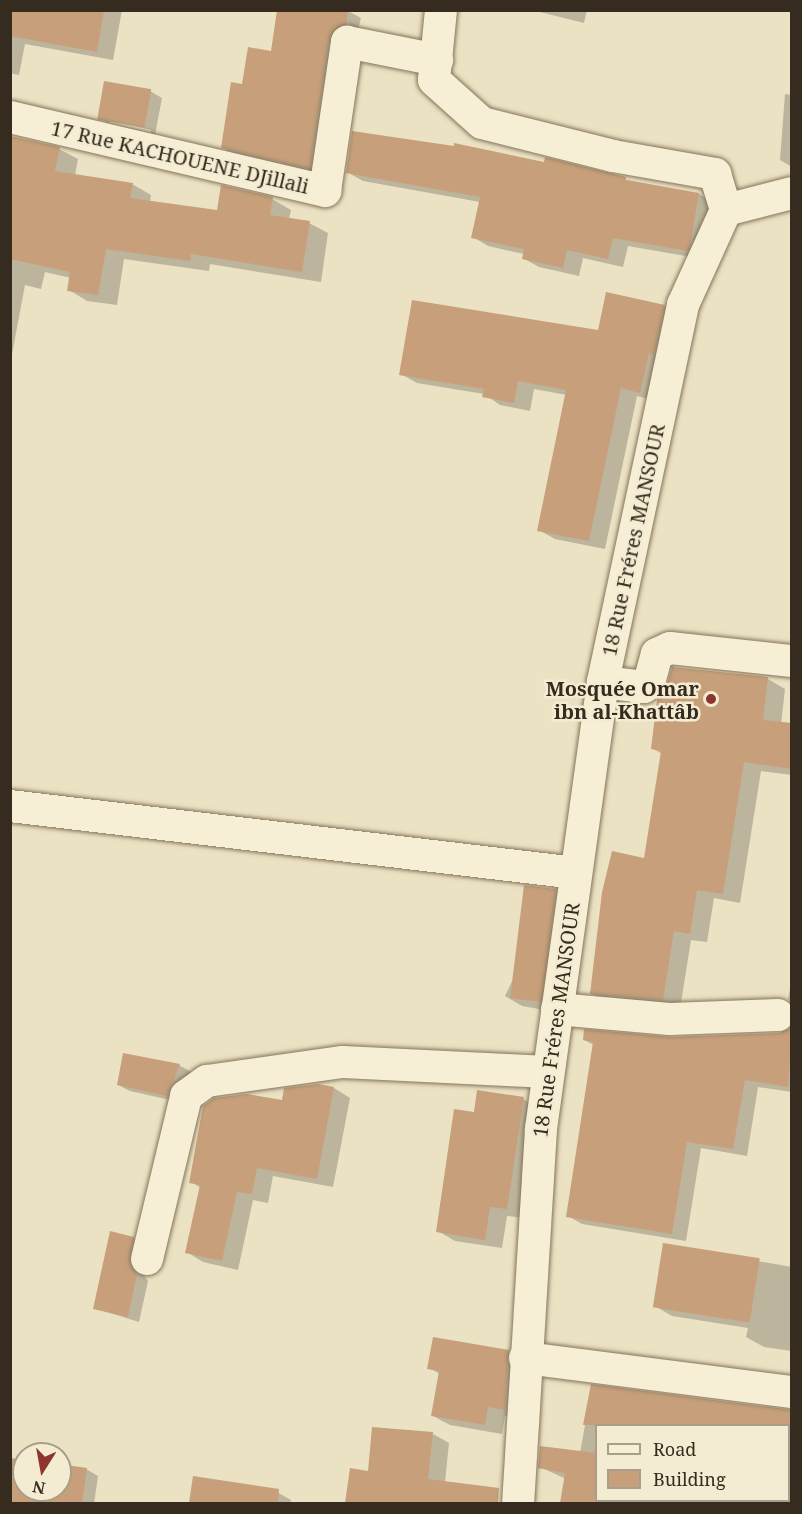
<!DOCTYPE html>
<html>
<head>
<meta charset="utf-8">
<style>
	body { margin:0 }
	#map { position:relative; width:802px; height:1514px; overflow:hidden; background:#ebe2c3; font-family:"Noto Serif",serif }
	div>[style] { position:absolute }
	.shadow>* { inset:0; background:#0003 }
	.building>* { inset:0; background:#c7a07b; transform-origin:0 0 }
	.roads { filter:drop-shadow(0 0 2px #84745b) drop-shadow(0 0 2px #84745b) }
	.street>* { height:32px; margin:-16px; padding:0 16px; transform-origin:16px; border-radius:16px; background:#f6efd5 }
	.dots>* { width:16px; height:16px; translate:-50% -50%; box-sizing:border-box; border:3px solid #f3ecd2; border-radius:50% }
	span { translate:-50% -50%; white-space:nowrap; text-align:center; line-height:1.15; -webkit-text-stroke:5px #f3ecd2; paint-order:stroke }
	.street-label { font-size:20px; color:#352b1e }
	.poi-label { font-size:20px; color:#352b1e; font-weight:700 }
	.right { translate:-100% -50%; text-align:right }
	.frame { position:absolute; inset:0; border:12px solid #352b1e; pointer-events:none }
	.legend { position:absolute; left:595px; top:1424px; width:195px; height:78px; box-sizing:border-box; background:#f3ecd2; border:2px solid #a79f8a; margin:0; padding:8px 10px; list-style:none; font-size:18px; color:#352b1e }
	.legend li { display:flex; align-items:center; gap:12px; height:30px }
	.legend b { width:30px; border:2px solid #a79f8a }
	.north { position:absolute; left:12px; top:1442px; width:60px; height:60px; box-sizing:border-box; background:#f3ecd2; border:2px solid #a79f8a; border-radius:50%; rotate:191deg; font-size:16px; font-weight:700; line-height:24px; text-align:center; color:#352b1e }
	.north::after { content:''; display:block; margin:auto; width:21px; height:27px; background:#8f352f; clip-path:polygon(50% 0,100% 100%,50% 72%,0 100%) }
</style>
</head>
<body>
<div id="map">
	<div class="shadow">
		<i style="clip-path:polygon(10px 10px,122px 10px,113px 60px,25px 44px,19px 75px,10px 73px)"></i>
		<i style="clip-path:polygon(532px 10px,587px 10px,584px 23px)"></i>
		<i style="clip-path:polygon(348px 11px,361px 18px,323px 175px,235px 155px,222px 147px,244px 86px,272px 53px)"></i>
		<i style="clip-path:polygon(evenodd,150px 91px,162px 98px,155px 135px,111px 125px,99px 118px,150px 91px,109px 120px,151px 130px,151px 133px,109px 123px,109px 120px)"></i>
		<i style="clip-path:polygon(785px 94px,792px 95px,792px 167px,780px 160px)"></i>
		<i style="clip-path:polygon(10px 137px,59px 149px,78px 159px,75px 175px,132px 184px,151px 195px,150px 202px,218px 212px,272px 199px,291px 210px,289px 219px,309px 223px,328px 233px,321px 282px,210px 264px,209px 271px,124px 259px,117px 305px,87px 301px,69px 290px,71px 278px,45px 272px,41px 289px,25px 285px,10px 365px)"></i>
		<i style="clip-path:polygon(545px 164px,699px 194px,714px 203px,703px 259px,628px 246px,623px 267px,583px 258px,579px 276px,539px 267px,523px 258px,524px 254px,488px 246px,473px 237px,480px 202px,363px 181px,347px 172px)"></i>
		<i style="clip-path:polygon(664px 306px,680px 315px,656px 401px,637px 396px,605px 549px,555px 539px,539px 530px,567px 395px,534px 389px,530px 411px,500px 405px,484px 394px,417px 383px,401px 374px,599px 331px)"></i>
		<i style="clip-path:polygon(768px 679px,785px 689px,781px 724px,792px 725px,792px 775px,761px 771px,740px 903px,714px 898px,707px 942px,691px 940px,680px 1009px,608px 1003px,591px 993px,645px 860px,662px 754px,652px 748px)"></i>
		<i style="clip-path:polygon(556px 890px,573px 900px,556px 1012px,522px 1006px,505px 996px)"></i>
		<i style="clip-path:polygon(792px 979px,792px 1005px,788px 999px)"></i>
		<i style="clip-path:polygon(792px 1027px,792px 1092px,758px 1087px,747px 1156px,701px 1148px,686px 1241px,582px 1224px,568px 1216px,594px 1045px,584px 1040px,780px 1034px)"></i>
		<i style="clip-path:polygon(125px 1054px,179px 1065px,191px 1072px,179px 1102px,130px 1091px,118px 1085px)"></i>
		<i style="clip-path:polygon(334px 1088px,350px 1098px,333px 1187px,273px 1176px,268px 1203px,253px 1200px,238px 1270px,203px 1262px,187px 1252px,201px 1188px,191px 1182px,283px 1101px)"></i>
		<i style="clip-path:polygon(523px 1099px,540px 1109px,524px 1218px,507px 1216px,502px 1248px,455px 1241px,438px 1231px,475px 1114px)"></i>
		<i style="clip-path:polygon(133px 1238px,145px 1245px,141px 1271px,148px 1281px,139px 1322px,94px 1308px)"></i>
		<i style="clip-path:polygon(665px 1245px,792px 1267px,792px 1351px,764px 1347px,746px 1337px,748px 1328px,672px 1316px,655px 1306px)"></i>
		<i style="clip-path:polygon(434px 1339px,509px 1351px,526px 1361px,522px 1419px,505px 1416px,502px 1434px,450px 1425px,433px 1416px,440px 1374px,429px 1368px)"></i>
		<i style="clip-path:polygon(592px 1386px,792px 1411px,792px 1446px,788px 1426px,596px 1426px,596px 1500px,633px 1500px,632px 1504px,562px 1504px,566px 1479px,540px 1467px,580px 1453px)"></i>
		<i style="clip-path:polygon(433px 1434px,449px 1443px,445px 1482px,500px 1504px,346px 1504px,351px 1470px,369px 1472px)"></i>
		<i style="clip-path:polygon(24px 1461px,24px 1490px,60px 1490px,60px 1466px,86px 1469px,98px 1476px,94px 1504px,10px 1504px,10px 1478px)"></i>
		<i style="clip-path:polygon(194px 1478px,273px 1490px,291px 1500px,290px 1504px,190px 1504px)"></i>
	</div>
	<div class="building">
		<i style="clip-path:polygon(10px 10px,104px 10px,97px 52px,10px 36px)"></i>
		<i style="clip-path:polygon(277px 10px,348px 10px,346px 25px,334px 30px,329px 39px,310px 169px,221px 148px,231px 82px,242px 84px,248px 47px,271px 51px)"></i>
		<i style="left:104px;top:81px;width:48px;height:39px;rotate:10deg"></i>
		<i style="clip-path:polygon(352px 131px,454px 146px,454px 143px,544px 162px,545px 157px,626px 177px,626px 180px,699px 193px,690px 245px,688px 251px,613px 238px,608px 259px,567px 250px,563px 268px,522px 259px,524px 249px,471px 238px,480px 197px,346px 173px)"></i>
		<i style="clip-path:polygon(10px 136px,60px 147px,55px 171px,133px 183px,130px 198px,217px 210px,221px 185px,273px 197px,270px 215px,310px 221px,302px 272px,191px 254px,190px 261px,106px 249px,98px 295px,67px 291px,70px 272px,10px 259px)"></i>
		<i style="clip-path:polygon(606px 292px,665px 305px,654px 355px,649px 353px,640px 393px,621px 388px,589px 541px,537px 531px,566px 390px,518px 381px,514px 403px,482px 397px,484px 389px,399px 375px,412px 300px,598px 330px)"></i>
		<i style="clip-path:polygon(672px 667px,768px 677px,763px 720px,792px 723px,792px 769px,744px 762px,723px 894px,697px 890px,690px 934px,674px 931px,663px 1000px,590px 994px,602px 892px,612px 851px,644px 858px,661px 751px,651px 749px,657px 700px,666px 688px)"></i>
		<i style="left:524px;top:885px;width:32px;height:114px;rotate:7deg"></i>
		<i style="clip-path:polygon(792px 1027px,788px 1087px,745px 1080px,733px 1149px,687px 1142px,672px 1234px,566px 1217px,593px 1042px,583px 1040px,584px 1029px,671px 1037px,779px 1033px)"></i>
		<i style="clip-path:polygon(123px 1053px,180px 1064px,167px 1096px,117px 1085px)"></i>
		<i style="clip-path:polygon(318px 1084px,334px 1087px,317px 1179px,257px 1168px,252px 1194px,237px 1192px,222px 1261px,185px 1253px,200px 1185px,189px 1183px,203px 1106px,214px 1098px,247px 1094px,282px 1100px,284px 1088px)"></i>
		<i style="clip-path:polygon(477px 1090px,524px 1097px,507px 1209px,490px 1207px,485px 1240px,436px 1232px,454px 1109px,474px 1112px)"></i>
		<i style="clip-path:polygon(110px 1231px,134px 1237px,130px 1264px,137px 1274px,128px 1317px,93px 1309px)"></i>
		<i style="left:663px;top:1243px;width:98px;height:65px;rotate:9deg"></i>
		<i style="clip-path:polygon(433px 1337px,509px 1350px,505px 1410px,488px 1407px,485px 1425px,431px 1416px,439px 1371px,427px 1369px)"></i>
		<i style="clip-path:polygon(591px 1384px,792px 1410px,792px 1425px,583px 1425px)"></i>
		<i style="clip-path:polygon(372px 1427px,433px 1432px,428px 1479px,499px 1488px,498px 1503px,345px 1503px,350px 1468px,368px 1471px)"></i>
		<i style="clip-path:polygon(540px 1446px,597px 1453px,597px 1503px,560px 1503px,565px 1473px,538px 1468px)"></i>
		<i style="clip-path:polygon(10px 1458px,24px 1460px,24px 1490px,60px 1490px,60px 1464px,87px 1468px,82px 1503px,10px 1503px)"></i>
		<i style="clip-path:polygon(193px 1476px,279px 1489px,278px 1503px,189px 1503px)"></i>
	</div>
	<div class="roads">
		<div class="street">
			<i style="left:441px;top:10px;width:70px;rotate:95.7deg"></i>
			<i style="left:434px;top:80px;width:64px;rotate:41.9deg"></i>
			<i style="left:482px;top:123px;width:135px;rotate:14.1deg"></i>
			<i style="left:613px;top:156px;width:104px;rotate:10deg"></i>
			<i style="left:715px;top:174px;width:38px;rotate:73deg"></i>
			<i style="left:726px;top:210px;width:104px;rotate:114.4deg"></i>
			<i style="left:683px;top:305px;width:385px;rotate:102deg"></i>
			<i style="left:603px;top:682px;width:451px;rotate:97.9deg"></i>
			<i style="left:541px;top:1129px;width:376px;rotate:93.5deg"></i>
			<i style="left:10px;top:117px;width:324px;rotate:13.2deg"></i>
			<i style="left:325px;top:191px;width:151px;rotate:-81.6deg"></i>
			<i style="left:347px;top:42px;width:92px;rotate:11.3deg"></i>
			<i style="left:726px;top:210px;width:68px;rotate:-14.4deg"></i>
			<i style="left:603px;top:682px;width:41px;rotate:7deg"></i>
			<i style="left:644px;top:687px;width:6px;rotate:-39deg"></i>
			<i style="left:649px;top:683px;width:30px;rotate:-75deg"></i>
			<i style="left:657px;top:654px;width:14px;rotate:-25deg"></i>
			<i style="left:670px;top:648px;width:123px;rotate:6.1deg"></i>
			<i style="left:10px;top:806px;width:570px;rotate:6.75deg"></i>
			<i style="left:557px;top:1009px;width:113px;rotate:5.1deg"></i>
			<i style="left:670px;top:1019px;width:108px;rotate:-2.1deg"></i>
			<i style="left:147px;top:1259px;width:168px;rotate:-76.5deg"></i>
			<i style="left:186px;top:1096px;width:26px;rotate:-36deg"></i>
			<i style="left:207px;top:1081px;width:137px;rotate:-8deg"></i>
			<i style="left:343px;top:1062px;width:205px;rotate:2.8deg"></i>
			<i style="left:525px;top:1358px;width:269px;rotate:7.3deg"></i>
		</div>
	</div>
	<div class="dots">
		<i style="left:711px;top:699px;background:#8f352f"></i>
	</div>
	<div class="street-label">
		<span style="left:180px;top:157px;rotate:13deg">17 Rue KACHOUENE DJillali</span>
		<span style="left:633px;top:540px;rotate:-78deg">18 Rue Fréres MANSOUR</span>
		<span style="left:556px;top:1020px;rotate:-82deg">18 Rue Fréres MANSOUR</span>
	</div>
	<div class="poi-label">
		<span class="right" style="left:699px;top:700px">Mosquée Omar<br>ibn al-Khattâb</span>
	</div>
	<div class="frame"></div>
	<ul class="legend">
	<li><b style="height:8px;background:#f6efd5"></b>Road</li>
	<li><b style="height:16px;background:#c7a07b"></b>Building</li>
	</ul>
	<div class="north">N</div>
</div>
</body>
</html>
